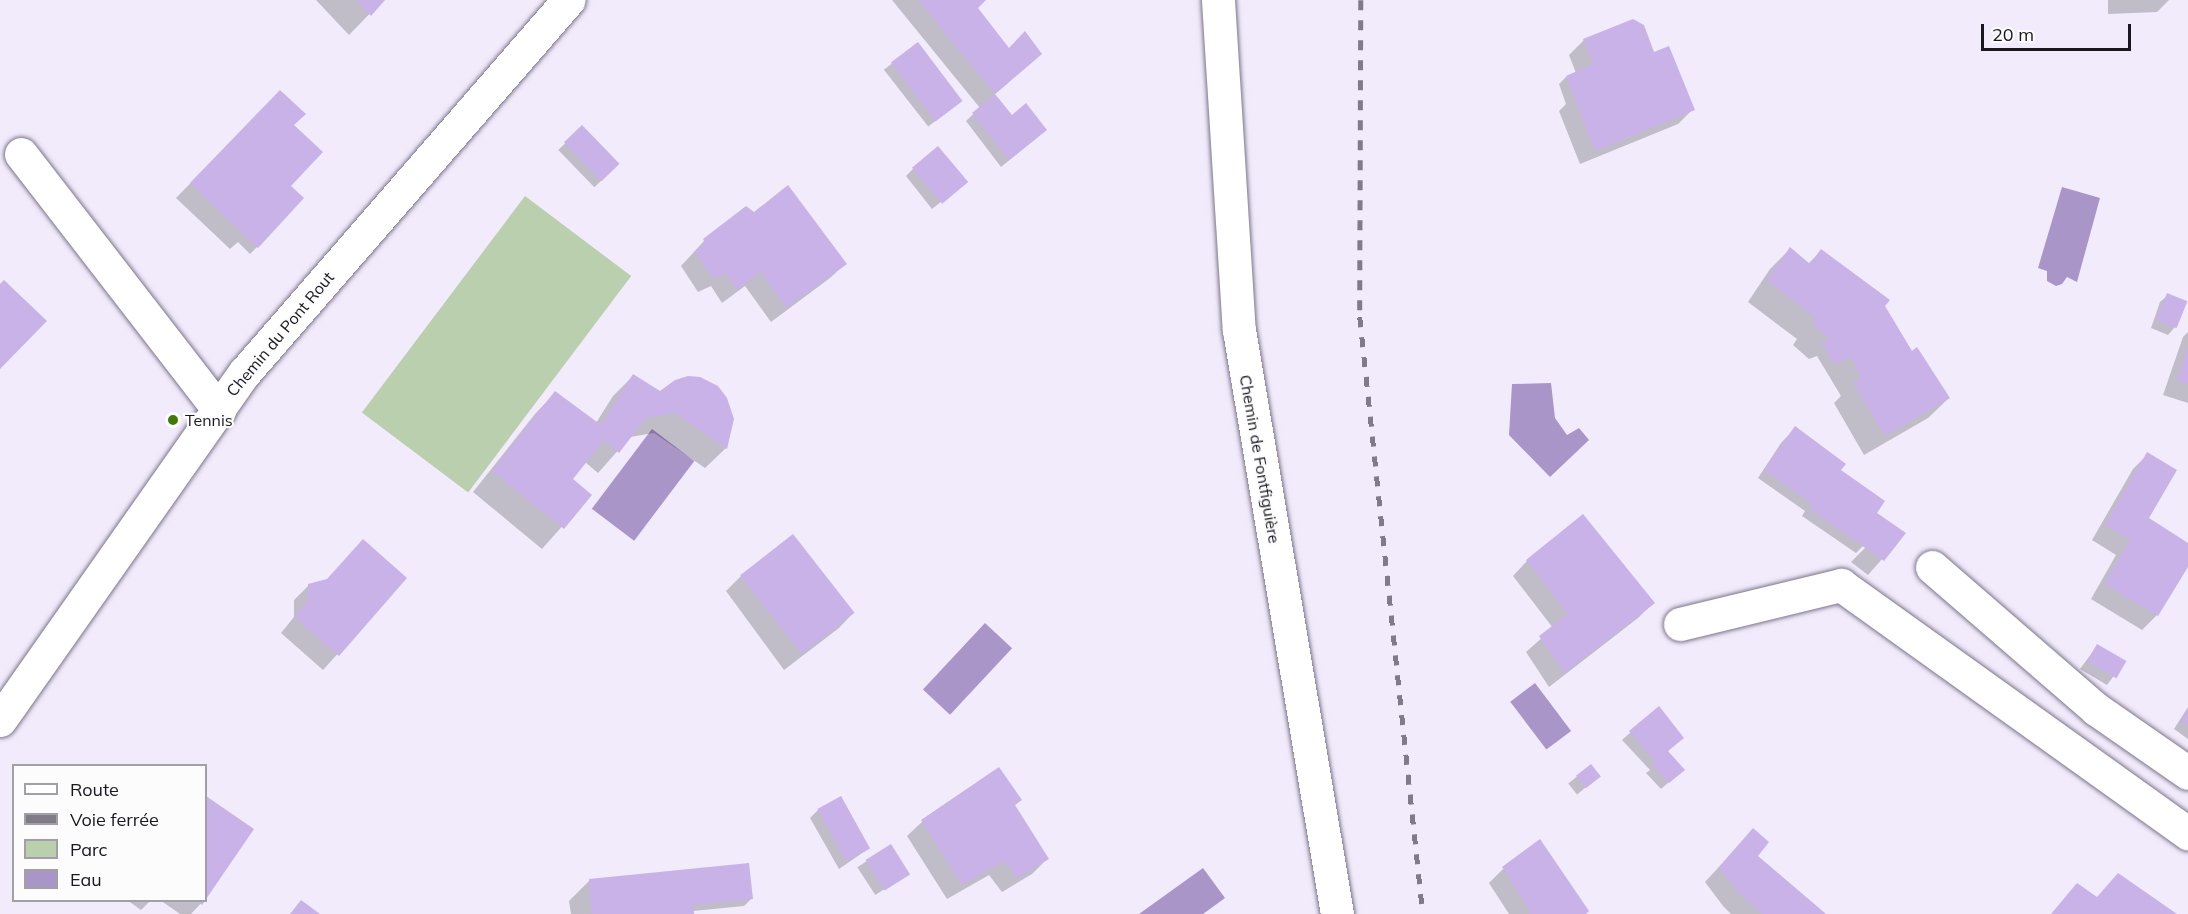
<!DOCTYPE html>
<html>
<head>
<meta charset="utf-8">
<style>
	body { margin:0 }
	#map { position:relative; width:2188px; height:914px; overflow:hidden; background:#f1ebfb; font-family:Mulish,sans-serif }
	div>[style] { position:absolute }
	.green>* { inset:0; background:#bacfae; transform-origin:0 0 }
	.water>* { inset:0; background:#aa95c9; transform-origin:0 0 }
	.shadow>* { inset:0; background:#0003; transform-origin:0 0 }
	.building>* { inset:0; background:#c8b2e8; transform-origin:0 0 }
	.roads { filter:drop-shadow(0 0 2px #7d748c) drop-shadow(0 0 2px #7d748c) }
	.street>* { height:33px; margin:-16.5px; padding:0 16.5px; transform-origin:16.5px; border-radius:16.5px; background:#fff }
	.rail>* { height:4.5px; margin-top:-2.25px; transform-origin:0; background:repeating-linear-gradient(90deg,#807b88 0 10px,transparent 0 20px) }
	.dots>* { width:16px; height:16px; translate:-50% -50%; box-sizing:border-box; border:3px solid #fcfcfc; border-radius:50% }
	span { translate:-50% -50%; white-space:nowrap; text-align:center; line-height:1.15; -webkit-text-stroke:4.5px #fcfcfc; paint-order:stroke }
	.street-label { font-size:16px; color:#1a1720 }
	.poi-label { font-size:16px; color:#1a1720 }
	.left { translate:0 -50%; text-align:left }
	.legend { position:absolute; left:12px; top:764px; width:195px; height:138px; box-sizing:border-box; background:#fcfcfc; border:2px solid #a2a0a4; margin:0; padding:8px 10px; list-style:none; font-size:18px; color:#1a1720 }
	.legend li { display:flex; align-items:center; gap:12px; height:30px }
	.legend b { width:30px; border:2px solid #a2a0a4 }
	.scale { position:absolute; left:1981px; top:24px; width:150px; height:27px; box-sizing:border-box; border:3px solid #1a1720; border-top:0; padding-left:8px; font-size:18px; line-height:21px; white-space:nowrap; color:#1a1720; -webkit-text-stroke:4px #fcfcfc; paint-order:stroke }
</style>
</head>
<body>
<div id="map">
	<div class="green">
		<i style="left:525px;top:196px;width:133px;height:271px;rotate:37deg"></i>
	</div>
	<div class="water">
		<i style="clip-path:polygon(2062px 187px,2100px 198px,2077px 282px,2067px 277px,2062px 284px,2056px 286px,2047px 281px,2047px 271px,2038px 268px)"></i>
		<i style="clip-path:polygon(1551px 383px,1555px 418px,1567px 435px,1579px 428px,1589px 440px,1550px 477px,1509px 435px,1512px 384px)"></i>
		<i style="left:652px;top:429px;width:53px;height:100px;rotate:37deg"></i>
		<i style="left:985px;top:623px;width:37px;height:91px;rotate:43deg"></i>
		<i style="left:1535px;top:683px;width:60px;height:31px;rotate:53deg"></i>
		<i style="clip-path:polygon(1203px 868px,1225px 898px,1203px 914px,1139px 914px)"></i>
	</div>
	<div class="shadow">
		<i style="clip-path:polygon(316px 0,383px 0,349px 35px)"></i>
		<i style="clip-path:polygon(892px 0,985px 0,976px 8px,1009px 50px,1008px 83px,994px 95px,1011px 117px,1038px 137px,1001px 167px,966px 121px,980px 108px)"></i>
		<i style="clip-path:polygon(2108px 0,2169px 0,2157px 12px,2108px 14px)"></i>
		<i style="clip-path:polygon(1584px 40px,1654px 53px,1693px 109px,1678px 124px,1580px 164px,1559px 111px,1566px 104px,1559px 84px,1566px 77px,1576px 73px,1569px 55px)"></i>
		<i style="left:917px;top:44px;width:72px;height:42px;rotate:52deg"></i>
		<i style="clip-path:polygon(280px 92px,292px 126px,290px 186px,257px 247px,250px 254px,238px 242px,230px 249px,176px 198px)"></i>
		<i style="left:582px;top:127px;width:52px;height:33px;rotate:46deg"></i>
		<i style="clip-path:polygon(913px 169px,966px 182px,932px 209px,906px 176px)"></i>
		<i style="clip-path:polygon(704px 241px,845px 264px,830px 278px,771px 322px,745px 286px,722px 303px,711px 286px,698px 292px,681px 266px)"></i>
		<i style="clip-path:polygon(1790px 249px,1808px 264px,1821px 251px,1883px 306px,1911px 353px,1949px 398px,1928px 418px,1864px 455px,1834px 403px,1841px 396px,1817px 356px,1809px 359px,1793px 345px,1797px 339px,1748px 302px,1770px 269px)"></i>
		<i style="clip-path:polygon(2168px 295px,2175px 327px,2168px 335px,2151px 328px,2160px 302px)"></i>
		<i style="clip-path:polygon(2188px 332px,2188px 403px,2163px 395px,2183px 337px)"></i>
		<i style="clip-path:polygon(633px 376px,660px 392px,732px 419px,726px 448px,705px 468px,654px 433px,630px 437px,598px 473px,585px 462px,571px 479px,590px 495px,542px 549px,473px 492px,535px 414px,555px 393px,596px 423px,613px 396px)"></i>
		<i style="clip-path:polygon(1795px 428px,1839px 471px,1875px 513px,1904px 534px,1868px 575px,1851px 562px,1868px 545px,1864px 545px,1856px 553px,1802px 516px,1805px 511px,1758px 478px,1781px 443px)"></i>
		<i style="clip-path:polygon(2148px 454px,2147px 519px,2188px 545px,2188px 565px,2157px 615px,2142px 630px,2091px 599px,2116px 555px,2092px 540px,2133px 469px)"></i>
		<i style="clip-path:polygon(1527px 561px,1653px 603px,1638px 618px,1549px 687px,1526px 652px,1553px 628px,1513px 576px)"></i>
		<i style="clip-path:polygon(741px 576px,853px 613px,839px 628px,784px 670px,726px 591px)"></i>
		<i style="clip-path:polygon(405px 579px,323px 670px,281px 633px,294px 617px,294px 600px,309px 585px)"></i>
		<i style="clip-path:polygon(2097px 646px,2124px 662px,2107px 685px,2080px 669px)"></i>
		<i style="clip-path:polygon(2188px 707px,2188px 739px,2174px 729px)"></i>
		<i style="clip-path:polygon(1658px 708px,1682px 738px,1667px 752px,1675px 777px,1661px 789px,1646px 773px,1650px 770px,1622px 740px)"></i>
		<i style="left:1590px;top:766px;width:14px;height:28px;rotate:51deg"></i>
		<i style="clip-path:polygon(999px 769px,1020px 800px,1014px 806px,1047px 859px,1032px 874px,1002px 892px,989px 875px,947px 899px,907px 836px,922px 822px)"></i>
		<i style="clip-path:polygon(206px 798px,252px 830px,206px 898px)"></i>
		<i style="clip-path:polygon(841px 798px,868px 849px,839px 869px,810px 818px,818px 810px)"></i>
		<i style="clip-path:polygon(1753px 830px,1756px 856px,1824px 914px,1731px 914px,1723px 906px,1705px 882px)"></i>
		<i style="left:890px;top:846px;width:33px;height:39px;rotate:57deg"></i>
		<i style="clip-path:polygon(1503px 869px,1584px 914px,1509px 914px,1489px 883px)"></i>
		<i style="clip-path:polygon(590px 880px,751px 899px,744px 906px,693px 911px,694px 914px,571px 914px,569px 901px)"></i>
		<i style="clip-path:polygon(127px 900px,151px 900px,141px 910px)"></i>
		<i style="clip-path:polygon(160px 900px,204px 900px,191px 914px,180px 914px)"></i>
	</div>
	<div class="building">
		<i style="clip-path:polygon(356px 0,385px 0,371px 16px)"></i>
		<i style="clip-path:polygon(918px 0,986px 0,978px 8px,1009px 48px,1025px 31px,1042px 54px,995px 94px)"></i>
		<i style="clip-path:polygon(1633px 19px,1644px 25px,1654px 52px,1669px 46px,1695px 110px,1595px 151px,1566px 76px,1593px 64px,1583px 39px)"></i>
		<i style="left:918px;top:42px;width:74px;height:34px;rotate:53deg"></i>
		<i style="clip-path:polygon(280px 90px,306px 114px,294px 125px,323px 152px,291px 186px,304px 198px,258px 248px,190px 183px)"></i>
		<i style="clip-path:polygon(995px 94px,1012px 115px,1026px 103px,1047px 130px,1009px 160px,972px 113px)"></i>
		<i style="left:582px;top:125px;width:54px;height:25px;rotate:46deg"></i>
		<i style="left:938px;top:146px;width:47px;height:34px;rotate:50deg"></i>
		<i style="clip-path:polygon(788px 185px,847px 264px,786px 308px,761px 272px,737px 290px,726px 273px,713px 279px,695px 251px,705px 243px,703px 239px,746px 206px,754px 212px)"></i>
		<i style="clip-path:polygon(1790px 247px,1810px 264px,1821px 249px,1890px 300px,1885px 306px,1912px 351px,1917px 347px,1950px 398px,1885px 436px,1853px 382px,1861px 377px,1851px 357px,1834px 364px,1822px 342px,1830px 339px,1812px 324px,1816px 318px,1767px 281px)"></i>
		<i style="clip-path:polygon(4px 280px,47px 321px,0 369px,0 284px)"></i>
		<i style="left:2167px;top:293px;width:22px;height:29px;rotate:22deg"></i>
		<i style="clip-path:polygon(2188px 348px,2188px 384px,2177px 380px)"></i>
		<i style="clip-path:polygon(633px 374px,660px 391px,675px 380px,688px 376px,700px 377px,718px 386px,727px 398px,734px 419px,727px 449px,675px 413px,646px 418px,619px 453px,604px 440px,573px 479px,592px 495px,564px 529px,492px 471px,555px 391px,601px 425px)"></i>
		<i style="clip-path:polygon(1795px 426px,1846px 464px,1841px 470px,1885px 501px,1877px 513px,1906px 533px,1884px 561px,1808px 508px,1812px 503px,1764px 470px)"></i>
		<i style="clip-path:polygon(2147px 452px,2177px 470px,2149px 518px,2188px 543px,2188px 567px,2158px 616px,2104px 584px,2130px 540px,2105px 525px)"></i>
		<i style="clip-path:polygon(1583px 514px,1655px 603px,1565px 673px,1539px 636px,1568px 614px,1526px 560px)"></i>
		<i style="left:793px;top:534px;width:100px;height:67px;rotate:52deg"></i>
		<i style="clip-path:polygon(363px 539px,407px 578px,339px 656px,294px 617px,308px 601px,308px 584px,327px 579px)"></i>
		<i style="left:2097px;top:644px;width:34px;height:20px;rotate:30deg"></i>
		<i style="clip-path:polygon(1659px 706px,1684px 738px,1668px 751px,1685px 770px,1669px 783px,1652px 765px,1656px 762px,1629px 731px)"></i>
		<i style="clip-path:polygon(2188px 709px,2188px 726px,2181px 721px)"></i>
		<i style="left:1591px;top:764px;width:16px;height:19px;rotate:52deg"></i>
		<i style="clip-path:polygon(999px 767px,1022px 800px,1015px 805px,1049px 859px,1017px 878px,1004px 861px,962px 885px,921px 820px)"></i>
		<i style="clip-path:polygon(206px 796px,254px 829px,202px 905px,196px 900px,206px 900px)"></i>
		<i style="left:841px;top:796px;width:60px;height:27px;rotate:61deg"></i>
		<i style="clip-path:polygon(1753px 828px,1769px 842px,1758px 856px,1826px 914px,1762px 914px,1737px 891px,1719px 867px)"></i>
		<i style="clip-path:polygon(1540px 839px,1589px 911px,1586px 914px,1528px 914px,1531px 912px,1502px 867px)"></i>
		<i style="left:891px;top:844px;width:36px;height:30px;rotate:58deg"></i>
		<i style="clip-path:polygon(749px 863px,753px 899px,693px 905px,694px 914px,592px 914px,589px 879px)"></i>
		<i style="clip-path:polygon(2118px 873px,2177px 914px,2051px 914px,2077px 883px,2097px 897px)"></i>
		<i style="clip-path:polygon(301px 900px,320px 914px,290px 914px)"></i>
	</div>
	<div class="roads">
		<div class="street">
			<i style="left:1218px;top:0;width:331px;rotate:86.4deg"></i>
			<i style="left:1239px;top:330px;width:592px;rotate:80.47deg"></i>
			<i style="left:21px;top:154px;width:324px;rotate:52.3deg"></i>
			<i style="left:1932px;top:567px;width:217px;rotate:40.9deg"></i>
			<i style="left:2096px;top:709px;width:112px;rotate:34.8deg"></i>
			<i style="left:1680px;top:624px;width:166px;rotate:-13.6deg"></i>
			<i style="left:1841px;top:585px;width:427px;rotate:35.6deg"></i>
			<i style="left:0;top:720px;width:426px;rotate:-54.9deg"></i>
			<i style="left:245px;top:372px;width:493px;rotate:-49deg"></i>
		</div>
	</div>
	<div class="rail">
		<i style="left:1361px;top:0;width:317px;rotate:90.2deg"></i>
		<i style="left:1360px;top:317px;width:600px;rotate:83.98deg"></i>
	</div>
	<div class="dots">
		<i style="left:173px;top:420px;background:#437808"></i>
	</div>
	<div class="street-label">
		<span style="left:280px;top:334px;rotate:-50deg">Chemin du Pont Rout</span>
		<span style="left:1260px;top:459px;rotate:80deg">Chemin de Fontfiguière</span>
	</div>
	<div class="poi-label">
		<span class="left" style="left:185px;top:420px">Tennis</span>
	</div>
	<ul class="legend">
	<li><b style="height:8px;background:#fff"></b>Route</li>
	<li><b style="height:8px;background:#807b88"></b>Voie ferrée</li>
	<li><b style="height:16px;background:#bacfae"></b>Parc</li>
	<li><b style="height:16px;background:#aa95c9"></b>Eau</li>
	</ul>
	<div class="scale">20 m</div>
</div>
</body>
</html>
